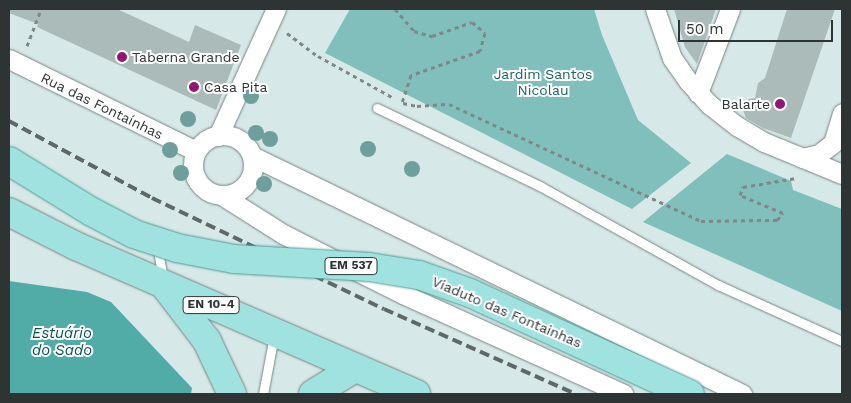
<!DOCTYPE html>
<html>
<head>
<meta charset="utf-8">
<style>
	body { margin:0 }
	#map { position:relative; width:851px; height:403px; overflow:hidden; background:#d6e8e7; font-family:"Work Sans",sans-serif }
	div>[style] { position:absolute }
	.green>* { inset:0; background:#81bfbc }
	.water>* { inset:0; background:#51aba7 }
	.building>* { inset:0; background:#aabbba }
	.path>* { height:3px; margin-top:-1.5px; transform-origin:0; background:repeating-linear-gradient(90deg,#7d8988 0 4px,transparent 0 8px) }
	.roads { filter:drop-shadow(0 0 1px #758584) drop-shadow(0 0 1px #758584) }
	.lane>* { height:9px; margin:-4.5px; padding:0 4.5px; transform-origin:4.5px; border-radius:4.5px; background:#fff }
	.street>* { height:19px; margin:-9.5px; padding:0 9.5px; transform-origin:9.5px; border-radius:9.5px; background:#fff }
	.street>.ring { margin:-9.5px; padding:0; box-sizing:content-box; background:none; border:19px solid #fff; border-radius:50% }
	.primary>* { height:28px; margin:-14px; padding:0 14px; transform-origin:14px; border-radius:14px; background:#9fe2df }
	.rail>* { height:4px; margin-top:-2px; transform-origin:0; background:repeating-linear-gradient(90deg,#5e6867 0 10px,transparent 0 15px) }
	.bridges { filter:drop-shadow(0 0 1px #4e9995) drop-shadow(0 0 1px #4e9995) }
	.primary-bridge>* { height:28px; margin:-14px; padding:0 14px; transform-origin:14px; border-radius:14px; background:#9fe2df }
	.trees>* { width:16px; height:16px; margin:-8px; border-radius:50%; background:#6f9f9d }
	.dots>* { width:14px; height:14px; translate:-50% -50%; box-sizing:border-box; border:2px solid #fff; border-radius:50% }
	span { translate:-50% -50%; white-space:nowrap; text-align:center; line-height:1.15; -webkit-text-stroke:4px #fff; paint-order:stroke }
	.shield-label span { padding:1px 4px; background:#fff; border:1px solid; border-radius:4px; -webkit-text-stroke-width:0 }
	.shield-label { font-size:12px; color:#2d3433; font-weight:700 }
	.poi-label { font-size:14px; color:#2d3433 }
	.left { translate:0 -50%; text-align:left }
	.right { translate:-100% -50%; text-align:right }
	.park-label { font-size:14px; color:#1a6461 }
	.street-label { font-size:14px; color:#2d3433 }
	.water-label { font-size:15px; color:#005351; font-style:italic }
	.frame { position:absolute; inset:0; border:10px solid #2d3433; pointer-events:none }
	.scale { position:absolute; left:678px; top:20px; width:155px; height:22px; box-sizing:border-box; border:2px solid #2d3433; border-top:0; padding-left:6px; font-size:15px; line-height:18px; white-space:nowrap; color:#2d3433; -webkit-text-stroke:4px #fff; paint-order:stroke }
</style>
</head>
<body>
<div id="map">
	<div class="green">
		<i style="clip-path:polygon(350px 9px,594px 9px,602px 35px,638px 120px,691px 163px,632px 209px,325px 53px)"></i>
		<i style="clip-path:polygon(727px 154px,791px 181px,793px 190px,842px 209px,842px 311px,643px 222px)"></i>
	</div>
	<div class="water">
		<i style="clip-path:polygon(9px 281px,87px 292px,111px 302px,192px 388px,191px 394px,9px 394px)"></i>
	</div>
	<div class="building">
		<i style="clip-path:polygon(9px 9px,117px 9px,189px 42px,195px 25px,241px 45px,216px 110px,37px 27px,38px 24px,9px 13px)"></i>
		<i style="clip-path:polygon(674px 9px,716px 9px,697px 64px,685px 47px)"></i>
		<i style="clip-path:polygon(787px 9px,835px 9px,791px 138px,763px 128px,746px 118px,743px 110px,749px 99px,755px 98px,758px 83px,765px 78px)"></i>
	</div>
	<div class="path">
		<i style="left:395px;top:9px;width:29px;rotate:49deg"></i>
		<i style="left:414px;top:31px;width:19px;rotate:16deg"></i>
		<i style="left:432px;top:36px;width:42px;rotate:-19.3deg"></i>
		<i style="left:472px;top:22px;width:17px;rotate:40deg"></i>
		<i style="left:485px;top:33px;width:19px;rotate:106deg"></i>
		<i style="left:480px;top:51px;width:73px;rotate:160.8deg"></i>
		<i style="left:411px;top:75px;width:28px;rotate:108deg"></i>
		<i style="left:287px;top:33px;width:39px;rotate:37deg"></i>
		<i style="left:318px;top:56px;width:85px;rotate:29deg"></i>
		<i style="left:27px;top:46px;width:40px;rotate:-69deg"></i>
		<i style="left:403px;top:103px;width:14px;rotate:12deg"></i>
		<i style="left:417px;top:106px;width:32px;rotate:-4deg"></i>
		<i style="left:449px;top:104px;width:278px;rotate:24.9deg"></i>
		<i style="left:701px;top:221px;width:76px;rotate:-0.8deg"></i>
		<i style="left:777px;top:220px;width:9px;rotate:-49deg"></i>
		<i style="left:783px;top:213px;width:47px;rotate:-157.3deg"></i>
		<i style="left:740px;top:195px;width:9px;rotate:-69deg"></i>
		<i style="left:743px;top:187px;width:54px;rotate:-9.6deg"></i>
	</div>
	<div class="roads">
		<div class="lane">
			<i style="left:377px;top:108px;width:181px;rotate:25.6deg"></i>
			<i style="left:540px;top:186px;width:204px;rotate:29.1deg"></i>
			<i style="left:718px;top:285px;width:136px;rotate:24.3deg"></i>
			<i style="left:157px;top:245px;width:35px;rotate:80deg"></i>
			<i style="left:263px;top:394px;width:60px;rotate:-79.4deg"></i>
		</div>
		<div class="street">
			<i style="left:655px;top:9px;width:52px;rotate:70.9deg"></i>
			<i style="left:672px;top:58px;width:29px;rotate:55deg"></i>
			<i style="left:689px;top:82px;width:31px;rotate:48deg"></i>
			<i style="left:710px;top:105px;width:34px;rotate:38deg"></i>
			<i style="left:737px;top:126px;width:31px;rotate:31deg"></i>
			<i style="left:764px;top:142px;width:84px;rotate:22.3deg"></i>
			<i style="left:9px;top:59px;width:208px;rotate:26.2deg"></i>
			<i style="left:698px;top:93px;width:90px;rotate:-69.1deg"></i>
			<i class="ring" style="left:193px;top:135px;width:41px;height:41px"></i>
			<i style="left:218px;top:136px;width:140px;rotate:-65.5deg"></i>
			<i style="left:833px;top:143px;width:31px;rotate:-73deg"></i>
			<i style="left:252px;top:156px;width:545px;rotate:25.91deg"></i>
			<i style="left:802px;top:158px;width:17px;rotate:-13deg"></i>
			<i style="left:819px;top:154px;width:18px;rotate:-38deg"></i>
			<i style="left:223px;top:196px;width:71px;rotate:32.3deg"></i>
			<i style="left:283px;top:234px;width:134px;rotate:26.6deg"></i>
			<i style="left:403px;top:294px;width:242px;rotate:24.4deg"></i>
		</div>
		<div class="primary">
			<i style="left:9px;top:212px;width:75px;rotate:26.9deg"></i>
			<i style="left:76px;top:246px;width:371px;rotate:23.5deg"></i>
			<i style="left:165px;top:286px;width:69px;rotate:52.6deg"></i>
			<i style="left:207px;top:341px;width:59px;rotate:64.7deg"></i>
			<i style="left:313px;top:394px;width:49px;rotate:-31.8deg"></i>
		</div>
	</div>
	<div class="rail">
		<i style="left:9px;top:121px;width:162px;rotate:28.3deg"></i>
		<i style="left:152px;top:198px;width:257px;rotate:25.6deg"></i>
		<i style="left:384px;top:309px;width:210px;rotate:23.9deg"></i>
	</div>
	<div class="bridges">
		<div class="primary-bridge">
			<i style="left:9px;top:161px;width:97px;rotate:31.6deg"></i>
			<i style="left:92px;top:212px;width:47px;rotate:27.6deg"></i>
			<i style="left:134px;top:234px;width:45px;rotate:18deg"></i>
			<i style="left:177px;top:248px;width:58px;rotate:10.9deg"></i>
			<i style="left:234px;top:259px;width:135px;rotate:3.4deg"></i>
			<i style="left:369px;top:267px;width:51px;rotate:9.1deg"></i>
			<i style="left:419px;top:275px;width:54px;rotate:19.4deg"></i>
			<i style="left:470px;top:293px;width:242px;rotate:24.7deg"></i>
		</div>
	</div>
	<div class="trees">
		<i style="left:251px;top:96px"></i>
		<i style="left:188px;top:119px"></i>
		<i style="left:256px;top:133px"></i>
		<i style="left:270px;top:139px"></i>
		<i style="left:368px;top:149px"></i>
		<i style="left:170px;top:150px"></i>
		<i style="left:412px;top:169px"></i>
		<i style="left:181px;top:173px"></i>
		<i style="left:264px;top:184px"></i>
	</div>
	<div class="dots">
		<i style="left:122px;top:57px;background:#921773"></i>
		<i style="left:194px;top:87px;background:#921773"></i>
		<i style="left:780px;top:104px;background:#921773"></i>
	</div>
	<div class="shield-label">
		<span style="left:351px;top:266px">EM 537</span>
		<span style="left:211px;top:305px">EN 10-4</span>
	</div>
	<div class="poi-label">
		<span class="left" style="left:132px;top:57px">Taberna Grande</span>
		<span class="left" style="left:204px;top:87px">Casa Pita</span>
		<span class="right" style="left:770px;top:104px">Balarte</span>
	</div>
	<div class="park-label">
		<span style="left:543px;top:82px">Jardim Santos<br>Nicolau</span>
	</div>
	<div class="street-label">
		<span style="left:102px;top:106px;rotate:26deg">Rua das Fontaínhas</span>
		<span style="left:507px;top:312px;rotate:23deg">Viaduto das Fontainhas</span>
	</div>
	<div class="water-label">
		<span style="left:62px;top:342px">Estuário<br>do Sado</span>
	</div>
	<div class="frame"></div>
	<div class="scale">50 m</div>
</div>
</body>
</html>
